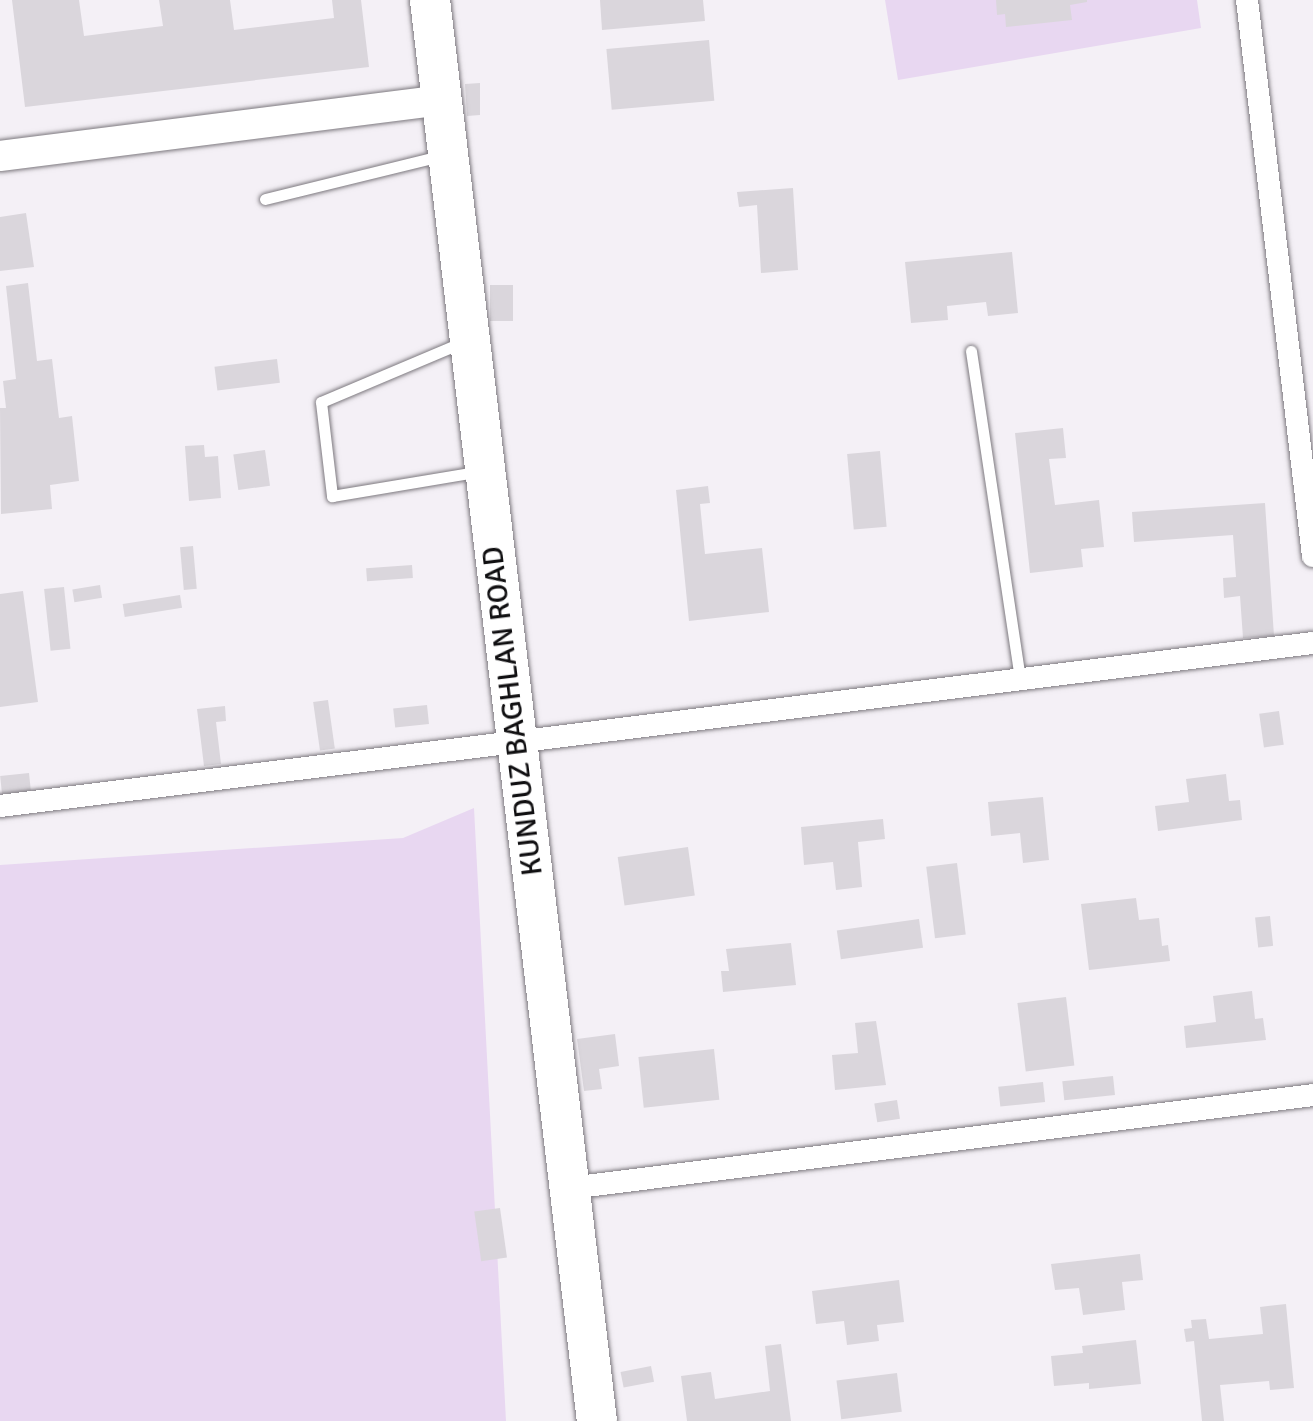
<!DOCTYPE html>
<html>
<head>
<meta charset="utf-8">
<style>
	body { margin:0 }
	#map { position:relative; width:1313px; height:1421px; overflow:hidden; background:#f4f0f6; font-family:Signika,sans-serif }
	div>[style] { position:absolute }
	.green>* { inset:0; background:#e8d7f1 }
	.building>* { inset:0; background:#dad6dc; transform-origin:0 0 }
	.roads { filter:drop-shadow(0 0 2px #7d797f) drop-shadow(0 0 2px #7d797f) }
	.service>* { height:11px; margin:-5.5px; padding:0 5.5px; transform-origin:5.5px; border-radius:5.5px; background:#fff }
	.minor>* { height:22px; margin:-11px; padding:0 11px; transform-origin:11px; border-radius:11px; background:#fff }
	.tertiary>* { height:30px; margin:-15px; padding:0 15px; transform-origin:15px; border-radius:15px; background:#fff }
	.trunk>* { height:40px; margin:-20px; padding:0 20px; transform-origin:20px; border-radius:20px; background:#fff }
	span { translate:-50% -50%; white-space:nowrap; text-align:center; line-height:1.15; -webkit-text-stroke:8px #fff; paint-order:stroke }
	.street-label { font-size:30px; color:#100f11 }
</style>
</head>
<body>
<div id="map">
	<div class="green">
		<i style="clip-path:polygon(885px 0,1197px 0,1201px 28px,898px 80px)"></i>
		<i style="clip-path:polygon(474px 808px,506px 1421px,0 1421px,0 865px,403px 838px)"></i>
	</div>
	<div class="building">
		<i style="clip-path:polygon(12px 0,79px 0,84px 36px,163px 26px,159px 0,230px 0,234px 30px,334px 18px,332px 0,361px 0,369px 67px,25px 107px)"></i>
		<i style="clip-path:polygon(600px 0,703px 0,705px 21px,602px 30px)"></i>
		<i style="clip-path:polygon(996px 0,1087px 0,1087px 2px,1070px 5px,1072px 20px,1006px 27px,1005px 14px,997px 15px)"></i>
		<i style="left:709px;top:40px;width:61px;height:103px;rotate:85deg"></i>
		<i style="clip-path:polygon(480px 83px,480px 115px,467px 116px,465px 84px)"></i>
		<i style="clip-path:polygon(793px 188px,798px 270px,761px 273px,757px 205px,739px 207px,737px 192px)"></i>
		<i style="clip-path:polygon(26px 213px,34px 267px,0 271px,0 217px)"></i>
		<i style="clip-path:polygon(1012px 252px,1018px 313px,988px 316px,986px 302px,947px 306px,948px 320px,911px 323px,905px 262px)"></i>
		<i style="clip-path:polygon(28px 283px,37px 361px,52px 359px,59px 418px,72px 416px,79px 481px,50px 485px,52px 509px,1px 514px,0 408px,6px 408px,3px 381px,16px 379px,6px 286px)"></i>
		<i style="left:490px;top:285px;width:23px;height:36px"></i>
		<i style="left:277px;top:359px;width:24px;height:63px;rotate:83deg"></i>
		<i style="clip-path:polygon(1063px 428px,1066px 458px,1049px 459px,1055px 505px,1099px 500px,1104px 547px,1081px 549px,1083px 567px,1030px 573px,1015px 433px)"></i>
		<i style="clip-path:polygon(204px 445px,205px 457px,218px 456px,221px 498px,189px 501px,185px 446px)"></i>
		<i style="left:265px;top:450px;width:36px;height:32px;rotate:82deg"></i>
		<i style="left:880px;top:451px;width:76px;height:33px;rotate:85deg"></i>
		<i style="clip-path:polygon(708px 486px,710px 503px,700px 504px,705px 554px,762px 548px,769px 612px,689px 621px,676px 490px)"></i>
		<i style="clip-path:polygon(1265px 503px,1274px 636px,1243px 638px,1240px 596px,1224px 598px,1223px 578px,1236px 577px,1233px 535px,1134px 542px,1132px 512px)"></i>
		<i style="left:193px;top:546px;width:43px;height:13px;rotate:85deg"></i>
		<i style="left:412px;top:565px;width:13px;height:46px;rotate:86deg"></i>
		<i style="left:100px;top:585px;width:13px;height:28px;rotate:81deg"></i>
		<i style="left:64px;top:587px;width:62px;height:20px;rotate:84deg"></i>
		<i style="clip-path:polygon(23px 591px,38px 702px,0 707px,0 594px)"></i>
		<i style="left:180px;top:595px;width:13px;height:58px;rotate:81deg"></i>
		<i style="left:328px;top:700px;width:49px;height:15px;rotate:82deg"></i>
		<i style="left:427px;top:705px;width:19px;height:34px;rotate:84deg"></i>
		<i style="clip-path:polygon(225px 706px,226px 721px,216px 722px,221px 764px,204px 766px,197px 709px)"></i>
		<i style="left:1279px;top:711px;width:34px;height:20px;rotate:82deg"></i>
		<i style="left:29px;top:773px;width:18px;height:29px;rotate:84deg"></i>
		<i style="clip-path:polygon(1226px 774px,1229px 801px,1240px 800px,1242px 820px,1158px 831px,1155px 806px,1189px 802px,1186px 779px)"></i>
		<i style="clip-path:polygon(1043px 797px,1049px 860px,1023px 863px,1020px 833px,991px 836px,988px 802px)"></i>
		<i style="clip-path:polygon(883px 819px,885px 839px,858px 842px,862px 887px,836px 890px,833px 862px,804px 865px,801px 827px)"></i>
		<i style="left:688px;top:847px;width:49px;height:71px;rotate:82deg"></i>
		<i style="left:957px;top:863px;width:72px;height:31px;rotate:83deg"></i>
		<i style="clip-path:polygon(1136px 898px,1139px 920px,1159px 918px,1162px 946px,1168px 945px,1170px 961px,1089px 970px,1081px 904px)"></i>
		<i style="left:1270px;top:916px;width:30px;height:15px;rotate:84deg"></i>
		<i style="left:919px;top:919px;width:29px;height:83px;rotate:82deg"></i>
		<i style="clip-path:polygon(791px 943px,796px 985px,723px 992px,721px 971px,729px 971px,726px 949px)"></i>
		<i style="clip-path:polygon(1252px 991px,1255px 1019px,1263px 1018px,1266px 1040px,1186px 1048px,1184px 1026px,1216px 1022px,1213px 996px)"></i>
		<i style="left:1066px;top:997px;width:69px;height:49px;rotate:83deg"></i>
		<i style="clip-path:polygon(876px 1021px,886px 1085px,835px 1090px,832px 1055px,858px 1053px,855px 1023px)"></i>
		<i style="clip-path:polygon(615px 1034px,619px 1066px,599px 1069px,602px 1089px,584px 1091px,577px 1039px)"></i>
		<i style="left:714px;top:1049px;width:51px;height:76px;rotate:84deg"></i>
		<i style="left:1113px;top:1076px;width:19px;height:51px;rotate:84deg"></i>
		<i style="left:1043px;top:1082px;width:20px;height:45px;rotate:84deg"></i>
		<i style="left:897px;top:1100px;width:19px;height:23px;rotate:81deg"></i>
		<i style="left:500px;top:1208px;width:50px;height:26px;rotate:82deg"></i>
		<i style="clip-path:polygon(1140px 1254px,1143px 1280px,1122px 1282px,1125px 1310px,1083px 1315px,1079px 1288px,1055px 1290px,1051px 1264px)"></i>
		<i style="clip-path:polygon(899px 1280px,904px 1322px,877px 1325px,879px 1341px,847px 1345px,844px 1321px,816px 1324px,812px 1291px)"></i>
		<i style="clip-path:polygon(1286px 1304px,1294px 1388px,1270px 1390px,1269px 1381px,1220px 1385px,1224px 1421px,1202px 1421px,1194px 1341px,1186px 1342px,1184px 1329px,1192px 1328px,1191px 1320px,1206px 1319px,1209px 1339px,1263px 1334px,1260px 1307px)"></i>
		<i style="clip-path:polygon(1136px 1340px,1141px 1384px,1089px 1389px,1089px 1383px,1054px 1386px,1051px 1356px,1083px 1353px,1082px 1346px)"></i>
		<i style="clip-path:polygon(781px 1344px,791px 1421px,687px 1421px,681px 1376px,711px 1372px,715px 1399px,770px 1391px,765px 1346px)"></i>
		<i style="left:651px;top:1366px;width:16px;height:31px;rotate:79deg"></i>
		<i style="left:897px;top:1373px;width:39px;height:61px;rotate:83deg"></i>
	</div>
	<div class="roads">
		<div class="service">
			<i style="left:265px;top:199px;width:184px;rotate:-13.8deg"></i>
			<i style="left:463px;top:342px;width:154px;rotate:157.1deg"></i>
			<i style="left:321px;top:402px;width:95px;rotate:83.3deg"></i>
			<i style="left:332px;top:496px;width:151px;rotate:-9.5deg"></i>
			<i style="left:971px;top:351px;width:332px;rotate:81.5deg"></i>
		</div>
		<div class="minor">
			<i style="left:1247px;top:0;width:560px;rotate:83.23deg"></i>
			<i style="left:0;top:806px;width:1323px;rotate:-7.08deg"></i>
			<i style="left:570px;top:1188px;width:749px;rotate:-7.13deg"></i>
		</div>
		<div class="tertiary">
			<i style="left:0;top:156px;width:445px;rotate:-7.2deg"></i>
		</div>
		<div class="trunk">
			<i style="left:430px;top:0;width:1431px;rotate:83.3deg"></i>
		</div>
	</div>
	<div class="street-label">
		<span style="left:513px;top:711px;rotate:-97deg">KUNDUZ BAGHLAN ROAD</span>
	</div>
</div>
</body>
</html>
